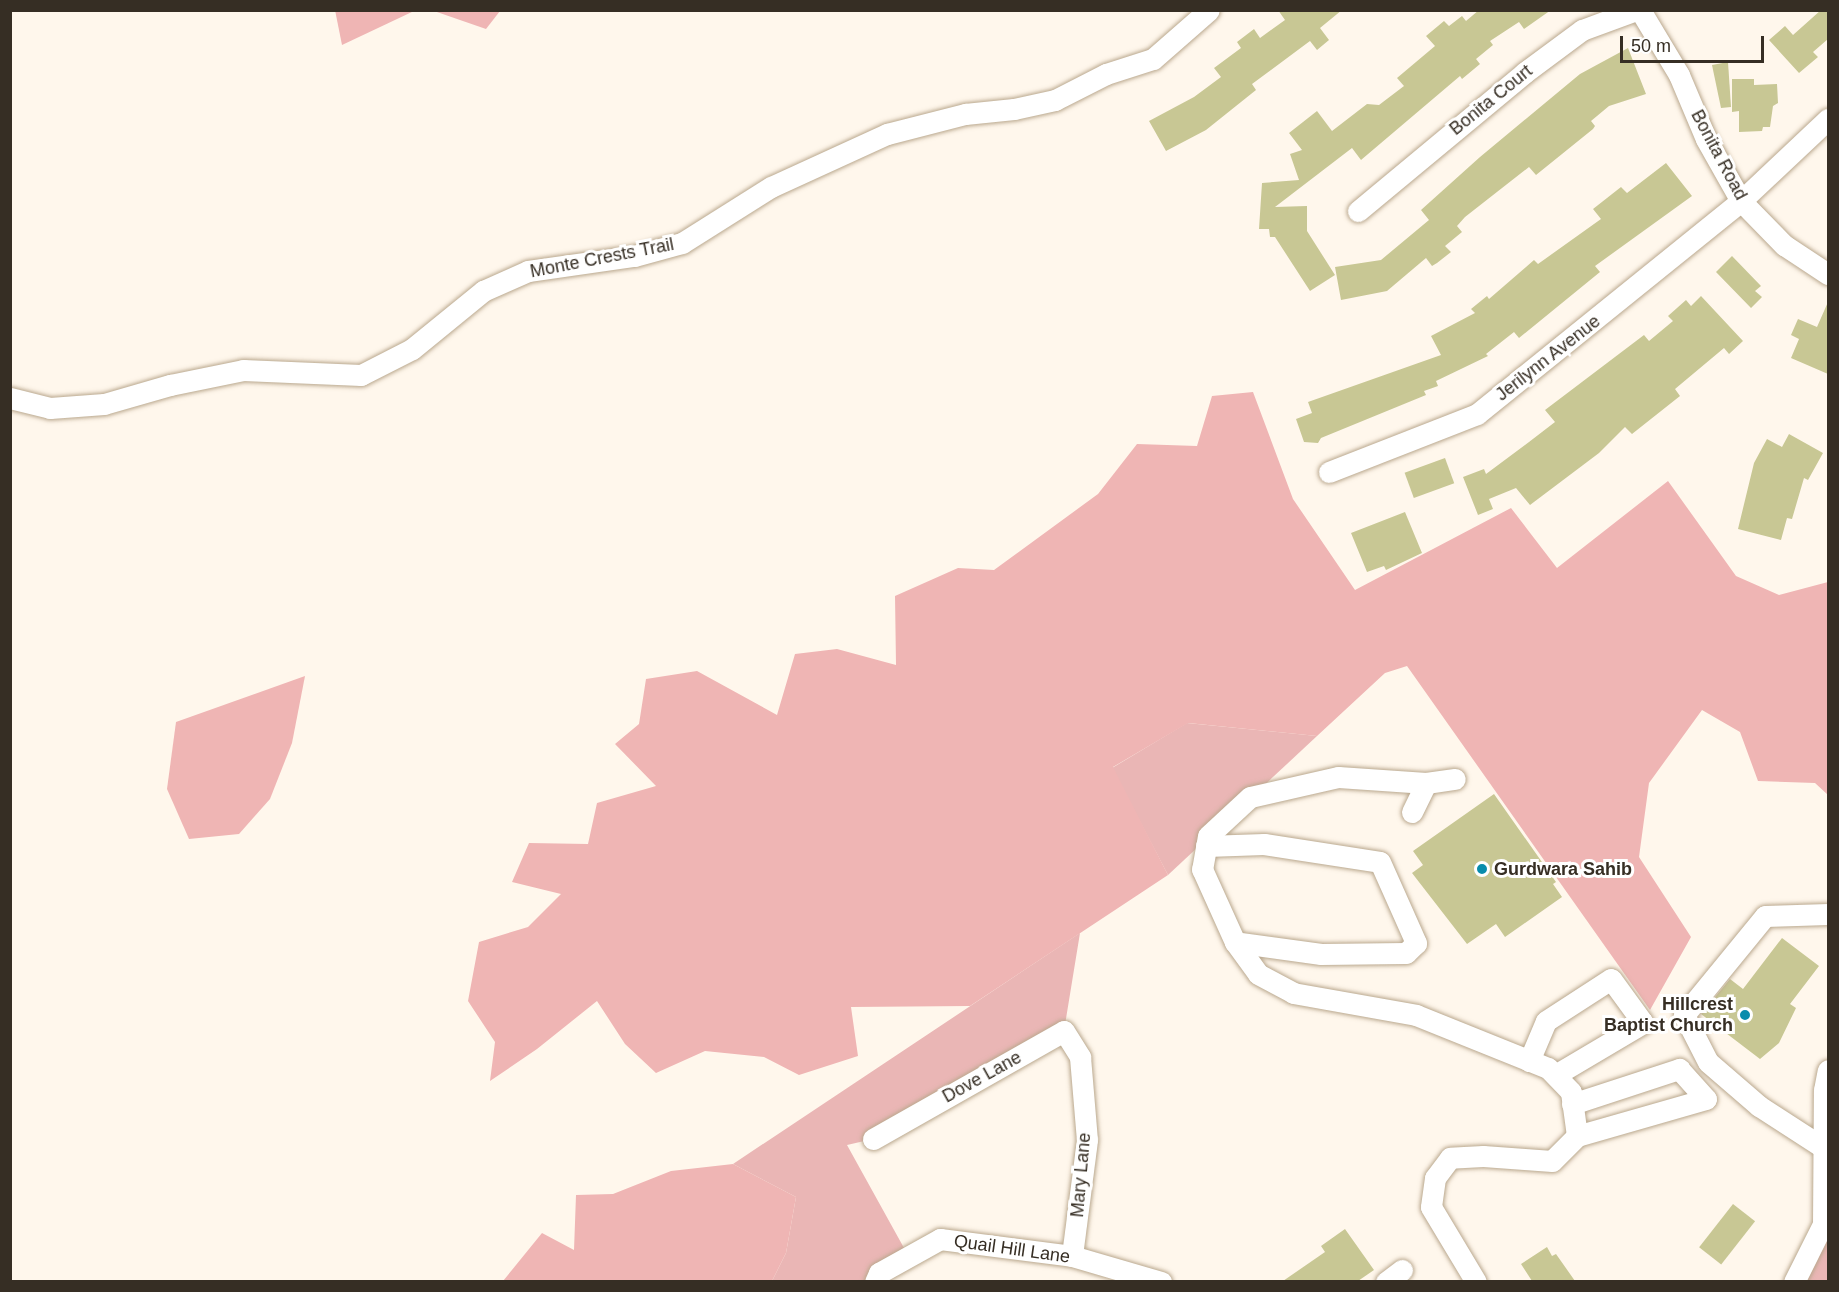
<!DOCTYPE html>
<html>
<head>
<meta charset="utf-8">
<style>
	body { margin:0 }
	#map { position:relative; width:1839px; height:1292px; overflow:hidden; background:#fff7ec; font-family:Helvetica,sans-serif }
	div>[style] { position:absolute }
	.green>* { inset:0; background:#eab6b5 }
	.forest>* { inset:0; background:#efb5b4 }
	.building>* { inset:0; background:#c8c794; transform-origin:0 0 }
	.roads { filter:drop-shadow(0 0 2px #baa88e) drop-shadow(0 0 2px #baa88e) }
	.minor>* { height:21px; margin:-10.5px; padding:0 10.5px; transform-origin:10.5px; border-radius:10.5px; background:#fff }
	.dots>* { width:16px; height:16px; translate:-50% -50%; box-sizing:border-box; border:3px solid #fff; border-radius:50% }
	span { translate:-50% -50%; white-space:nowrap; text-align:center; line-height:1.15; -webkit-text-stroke:6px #fff; paint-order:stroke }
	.street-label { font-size:18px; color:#362e24 }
	.poi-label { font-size:18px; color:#362e24; font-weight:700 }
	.left { translate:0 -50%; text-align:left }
	.right { translate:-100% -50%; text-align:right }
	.frame { position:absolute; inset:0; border:12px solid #362e24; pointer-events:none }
	.scale { position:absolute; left:1620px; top:36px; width:144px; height:27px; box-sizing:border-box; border:3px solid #362e24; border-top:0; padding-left:8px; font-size:18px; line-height:21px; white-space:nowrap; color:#362e24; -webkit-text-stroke:4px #fff; paint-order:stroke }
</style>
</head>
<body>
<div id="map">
	<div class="green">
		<i style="clip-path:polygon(1187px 723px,1317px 736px,1168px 875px,1112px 768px)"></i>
		<i style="clip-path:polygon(1080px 933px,1064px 1031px,873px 1139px,847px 1145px,909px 1257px,875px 1281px,772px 1281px,786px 1253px,796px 1197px,733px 1164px)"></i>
		<i style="clip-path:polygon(1828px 1070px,1828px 1281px,1794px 1282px,1823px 1224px)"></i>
	</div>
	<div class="forest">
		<i style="clip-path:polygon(335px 10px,414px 10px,414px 11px,342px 45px)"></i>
		<i style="clip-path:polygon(434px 11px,500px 11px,486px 29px)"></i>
		<i style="clip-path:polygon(1253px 392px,1293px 499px,1355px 590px,1511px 508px,1557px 568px,1668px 481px,1736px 576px,1779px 595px,1828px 582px,1828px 795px,1815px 783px,1758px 781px,1740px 732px,1702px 710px,1649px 783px,1639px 857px,1691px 937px,1650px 1010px,1407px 666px,1385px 673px,1317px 736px,1188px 723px,1113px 767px,1168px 875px,970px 1006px,851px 1007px,858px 1056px,799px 1075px,764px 1057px,705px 1051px,656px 1073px,625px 1044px,597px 1001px,537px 1049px,490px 1081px,495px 1042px,468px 1001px,479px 942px,528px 927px,561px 894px,512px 882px,529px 843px,588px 844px,597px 803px,656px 786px,615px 744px,639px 724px,646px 679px,697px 671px,777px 715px,795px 654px,837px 649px,896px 665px,895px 596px,958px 568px,994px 570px,1098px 494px,1137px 444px,1197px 446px,1212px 396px)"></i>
		<i style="clip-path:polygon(305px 676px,292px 743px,270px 799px,239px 834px,189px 839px,167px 789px,176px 722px)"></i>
		<i style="clip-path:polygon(733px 1164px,796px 1197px,786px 1253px,772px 1281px,503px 1281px,542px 1233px,574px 1250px,576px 1195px,613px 1194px,671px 1171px)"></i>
	</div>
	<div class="building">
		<i style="clip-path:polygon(1278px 10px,1342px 10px,1320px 28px,1329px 40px,1317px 50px,1310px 41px,1252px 84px,1256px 90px,1206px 130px,1166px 151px,1149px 121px,1194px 97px,1221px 77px,1214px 68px,1241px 48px,1237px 42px,1254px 29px,1260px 38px,1285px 20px)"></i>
		<i style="clip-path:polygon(1479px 10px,1551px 10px,1524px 29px,1519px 22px,1490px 41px,1493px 45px,1476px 59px,1480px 64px,1462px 79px,1460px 76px,1361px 160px,1352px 148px,1275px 207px,1307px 206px,1307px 231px,1335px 275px,1310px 291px,1275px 237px,1270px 237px,1269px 229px,1259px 229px,1262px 183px,1299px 180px,1290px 154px,1302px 150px,1289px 133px,1317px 111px,1332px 131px,1367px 104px,1379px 105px,1404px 86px,1397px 78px,1435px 46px,1426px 36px,1444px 21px,1449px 26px,1462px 16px,1466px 21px)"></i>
		<i style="clip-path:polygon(1821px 10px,1828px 10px,1828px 39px,1813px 52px,1818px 57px,1799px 73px,1769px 40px,1785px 26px,1793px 35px)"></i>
		<i style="clip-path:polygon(1628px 48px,1646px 94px,1609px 106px,1591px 121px,1595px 126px,1593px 129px,1536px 175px,1529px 167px,1465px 217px,1457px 226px,1462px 232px,1445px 246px,1451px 252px,1437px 263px,1432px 266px,1426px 258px,1387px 291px,1341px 300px,1335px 267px,1381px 260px,1429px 220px,1421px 210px,1480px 157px,1580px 74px)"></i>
		<i style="clip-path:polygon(1728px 62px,1731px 107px,1721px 108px,1712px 65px)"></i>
		<i style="clip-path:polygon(1732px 79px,1754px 79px,1754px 85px,1777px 84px,1778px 103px,1773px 106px,1770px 127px,1763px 127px,1762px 131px,1739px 132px,1739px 111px,1732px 112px)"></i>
		<i style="clip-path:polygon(1666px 163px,1692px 196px,1595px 266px,1600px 272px,1519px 338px,1514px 332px,1486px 354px,1488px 356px,1436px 381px,1438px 386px,1424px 391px,1426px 395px,1321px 438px,1318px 443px,1304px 442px,1296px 419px,1312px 413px,1308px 402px,1441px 355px,1431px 336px,1475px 313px,1471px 309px,1487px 296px,1489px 299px,1534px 260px,1538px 264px,1601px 219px,1593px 209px,1621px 187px,1627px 193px)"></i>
		<i style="clip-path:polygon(1732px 256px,1761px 286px,1755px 291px,1762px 297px,1751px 308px,1716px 272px)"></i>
		<i style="clip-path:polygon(1701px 296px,1743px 341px,1729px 354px,1724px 348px,1675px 389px,1680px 396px,1632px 434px,1625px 427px,1599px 453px,1530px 505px,1516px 488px,1489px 499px,1493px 509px,1478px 515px,1463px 477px,1484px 469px,1486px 474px,1529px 442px,1555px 422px,1545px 410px,1644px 335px,1649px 341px,1673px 321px,1668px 316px,1686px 300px,1691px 306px)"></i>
		<i style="clip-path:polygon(1828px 302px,1828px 374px,1791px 358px,1799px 339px,1791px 335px,1798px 319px,1817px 327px)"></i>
		<i style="clip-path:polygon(1789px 434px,1823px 453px,1808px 480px,1804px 478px,1792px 519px,1787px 518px,1781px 540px,1738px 529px,1754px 463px,1767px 439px,1782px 447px)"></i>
		<i style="left:1445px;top:458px;width:27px;height:43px;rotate:70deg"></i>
		<i style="clip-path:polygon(1405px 512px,1422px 553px,1386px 570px,1384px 566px,1367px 572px,1351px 533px)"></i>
		<i style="clip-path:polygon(1494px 794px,1556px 882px,1553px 884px,1562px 897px,1505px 937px,1496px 924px,1467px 944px,1412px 873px,1423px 865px,1413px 851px)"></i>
		<i style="clip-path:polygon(1782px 938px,1819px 966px,1790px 1004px,1796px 1008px,1779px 1043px,1760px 1059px,1701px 1014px,1730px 979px,1743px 989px)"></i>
		<i style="left:1733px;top:1204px;width:28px;height:55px;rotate:38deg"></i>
		<i style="clip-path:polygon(1345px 1229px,1374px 1270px,1358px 1281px,1283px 1281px,1325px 1252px,1321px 1246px)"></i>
		<i style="clip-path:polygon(1547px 1247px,1552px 1256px,1556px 1254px,1575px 1281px,1532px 1281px,1521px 1264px)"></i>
	</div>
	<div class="roads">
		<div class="minor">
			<i style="left:1640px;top:10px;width:76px;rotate:59deg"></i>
			<i style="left:1679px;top:75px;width:69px;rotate:67.1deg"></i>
			<i style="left:1706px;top:139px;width:71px;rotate:60.6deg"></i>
			<i style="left:1741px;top:201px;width:62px;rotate:45.7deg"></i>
			<i style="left:1784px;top:245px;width:53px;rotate:33.4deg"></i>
			<i style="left:1358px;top:211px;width:216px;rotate:-39.7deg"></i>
			<i style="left:1524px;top:73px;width:72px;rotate:-36.6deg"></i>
			<i style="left:1582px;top:30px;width:58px;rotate:-20.3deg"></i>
			<i style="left:10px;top:398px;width:41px;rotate:14deg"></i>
			<i style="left:50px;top:408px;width:54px;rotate:-4.2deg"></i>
			<i style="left:104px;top:404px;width:69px;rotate:-16.1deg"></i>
			<i style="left:170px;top:385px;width:75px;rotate:-11.6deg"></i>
			<i style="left:243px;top:370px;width:118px;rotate:2.4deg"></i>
			<i style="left:361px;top:375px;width:57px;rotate:-27deg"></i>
			<i style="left:412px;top:349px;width:92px;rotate:-39.2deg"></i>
			<i style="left:483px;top:291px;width:49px;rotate:-24deg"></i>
			<i style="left:528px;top:271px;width:107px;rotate:-8.1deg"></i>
			<i style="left:634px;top:256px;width:50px;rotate:-15.2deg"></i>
			<i style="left:682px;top:243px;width:105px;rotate:-32.2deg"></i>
			<i style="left:771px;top:187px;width:128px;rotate:-24.6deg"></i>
			<i style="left:887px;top:134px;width:81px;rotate:-14.4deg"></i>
			<i style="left:965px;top:114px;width:49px;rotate:-5.8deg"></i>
			<i style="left:1014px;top:109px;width:42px;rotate:-12.4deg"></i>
			<i style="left:1055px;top:100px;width:57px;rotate:-27deg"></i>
			<i style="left:1106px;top:74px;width:49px;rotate:-17.7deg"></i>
			<i style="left:1153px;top:59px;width:74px;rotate:-41.2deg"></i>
			<i style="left:1329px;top:472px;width:159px;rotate:-21.4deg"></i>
			<i style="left:1477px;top:414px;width:339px;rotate:-38.9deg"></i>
			<i style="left:1741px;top:201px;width:120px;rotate:-43.3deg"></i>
			<i style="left:1426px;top:783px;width:29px;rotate:-8deg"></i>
			<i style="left:1412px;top:812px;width:32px;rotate:-64deg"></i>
			<i style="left:1426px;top:783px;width:88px;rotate:-176.1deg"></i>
			<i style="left:1338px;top:777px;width:90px;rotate:167.2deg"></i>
			<i style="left:1250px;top:797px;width:57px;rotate:137.1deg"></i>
			<i style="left:1208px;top:836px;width:34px;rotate:100deg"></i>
			<i style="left:1202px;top:869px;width:80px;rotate:65.7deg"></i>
			<i style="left:1235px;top:942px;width:39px;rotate:54deg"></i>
			<i style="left:1258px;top:974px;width:40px;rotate:28deg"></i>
			<i style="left:1293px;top:993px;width:125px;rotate:10.1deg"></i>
			<i style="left:1416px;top:1015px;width:142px;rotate:21.9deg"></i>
			<i style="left:1548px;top:1068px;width:33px;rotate:46deg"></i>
			<i style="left:1571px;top:1092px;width:44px;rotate:82.2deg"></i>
			<i style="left:1577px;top:1136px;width:35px;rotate:135deg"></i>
			<i style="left:1552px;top:1161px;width:69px;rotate:-175.9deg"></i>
			<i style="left:1483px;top:1156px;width:33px;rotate:177deg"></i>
			<i style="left:1450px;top:1158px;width:25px;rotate:127deg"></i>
			<i style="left:1435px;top:1178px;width:29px;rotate:98deg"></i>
			<i style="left:1431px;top:1207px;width:87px;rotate:59deg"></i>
			<i style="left:1206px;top:846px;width:58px;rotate:-2deg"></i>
			<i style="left:1264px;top:844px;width:117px;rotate:8.8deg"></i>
			<i style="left:1380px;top:862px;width:89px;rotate:66deg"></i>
			<i style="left:1416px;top:943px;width:14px;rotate:135deg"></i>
			<i style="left:1406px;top:953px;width:85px;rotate:179.3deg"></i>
			<i style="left:1321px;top:954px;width:87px;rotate:-172.1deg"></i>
			<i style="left:1529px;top:1061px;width:43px;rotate:-67deg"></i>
			<i style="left:1546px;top:1021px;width:77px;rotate:-32.9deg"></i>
			<i style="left:1611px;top:979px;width:54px;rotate:54deg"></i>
			<i style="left:1643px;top:1023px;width:102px;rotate:149.4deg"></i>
			<i style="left:1572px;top:1104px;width:113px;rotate:-18.1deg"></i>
			<i style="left:1679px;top:1069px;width:40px;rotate:48deg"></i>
			<i style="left:1706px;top:1099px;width:134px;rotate:164deg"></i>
			<i style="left:873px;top:1139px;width:219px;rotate:-29.5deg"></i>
			<i style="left:1064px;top:1031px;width:31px;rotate:58deg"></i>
			<i style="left:1080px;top:1057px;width:83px;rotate:85.2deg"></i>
			<i style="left:1087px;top:1140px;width:117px;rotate:97.4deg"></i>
			<i style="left:1827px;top:1150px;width:81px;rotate:-147.1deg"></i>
			<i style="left:1759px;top:1106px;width:67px;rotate:-139.2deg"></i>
			<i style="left:1708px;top:1062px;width:53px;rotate:-117.1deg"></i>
			<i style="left:1684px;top:1015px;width:128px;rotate:-50.7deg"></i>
			<i style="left:1765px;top:916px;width:63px;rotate:-1.8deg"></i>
			<i style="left:875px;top:1282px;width:10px;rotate:-66deg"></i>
			<i style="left:879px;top:1273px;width:70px;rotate:-29.1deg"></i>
			<i style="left:940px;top:1239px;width:133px;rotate:7.3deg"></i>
			<i style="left:1072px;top:1256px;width:93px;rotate:16.3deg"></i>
			<i style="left:1386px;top:1282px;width:20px;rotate:-37deg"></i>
			<i style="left:1794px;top:1282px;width:65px;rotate:-63.4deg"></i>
			<i style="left:1823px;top:1224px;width:134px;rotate:-89.6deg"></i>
			<i style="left:1824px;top:1090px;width:20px;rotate:-79deg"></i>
		</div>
	</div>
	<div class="dots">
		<i style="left:1482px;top:869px;background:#088cac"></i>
		<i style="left:1745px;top:1015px;background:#088cac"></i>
	</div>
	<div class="street-label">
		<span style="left:1491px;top:100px;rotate:-39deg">Bonita Court</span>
		<span style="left:1719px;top:155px;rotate:62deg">Bonita Road</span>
		<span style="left:602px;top:258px;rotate:-11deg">Monte Crests Trail</span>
		<span style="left:1548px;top:358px;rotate:-38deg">Jerilynn Avenue</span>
		<span style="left:982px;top:1077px;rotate:-29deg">Dove Lane</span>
		<span style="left:1081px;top:1175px;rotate:-85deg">Mary Lane</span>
		<span style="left:1012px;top:1249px;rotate:8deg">Quail Hill Lane</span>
	</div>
	<div class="poi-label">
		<span class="left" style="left:1494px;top:869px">Gurdwara Sahib</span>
		<span class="right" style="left:1733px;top:1015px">Hillcrest<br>Baptist Church</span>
	</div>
	<div class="frame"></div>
	<div class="scale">50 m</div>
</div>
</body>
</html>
